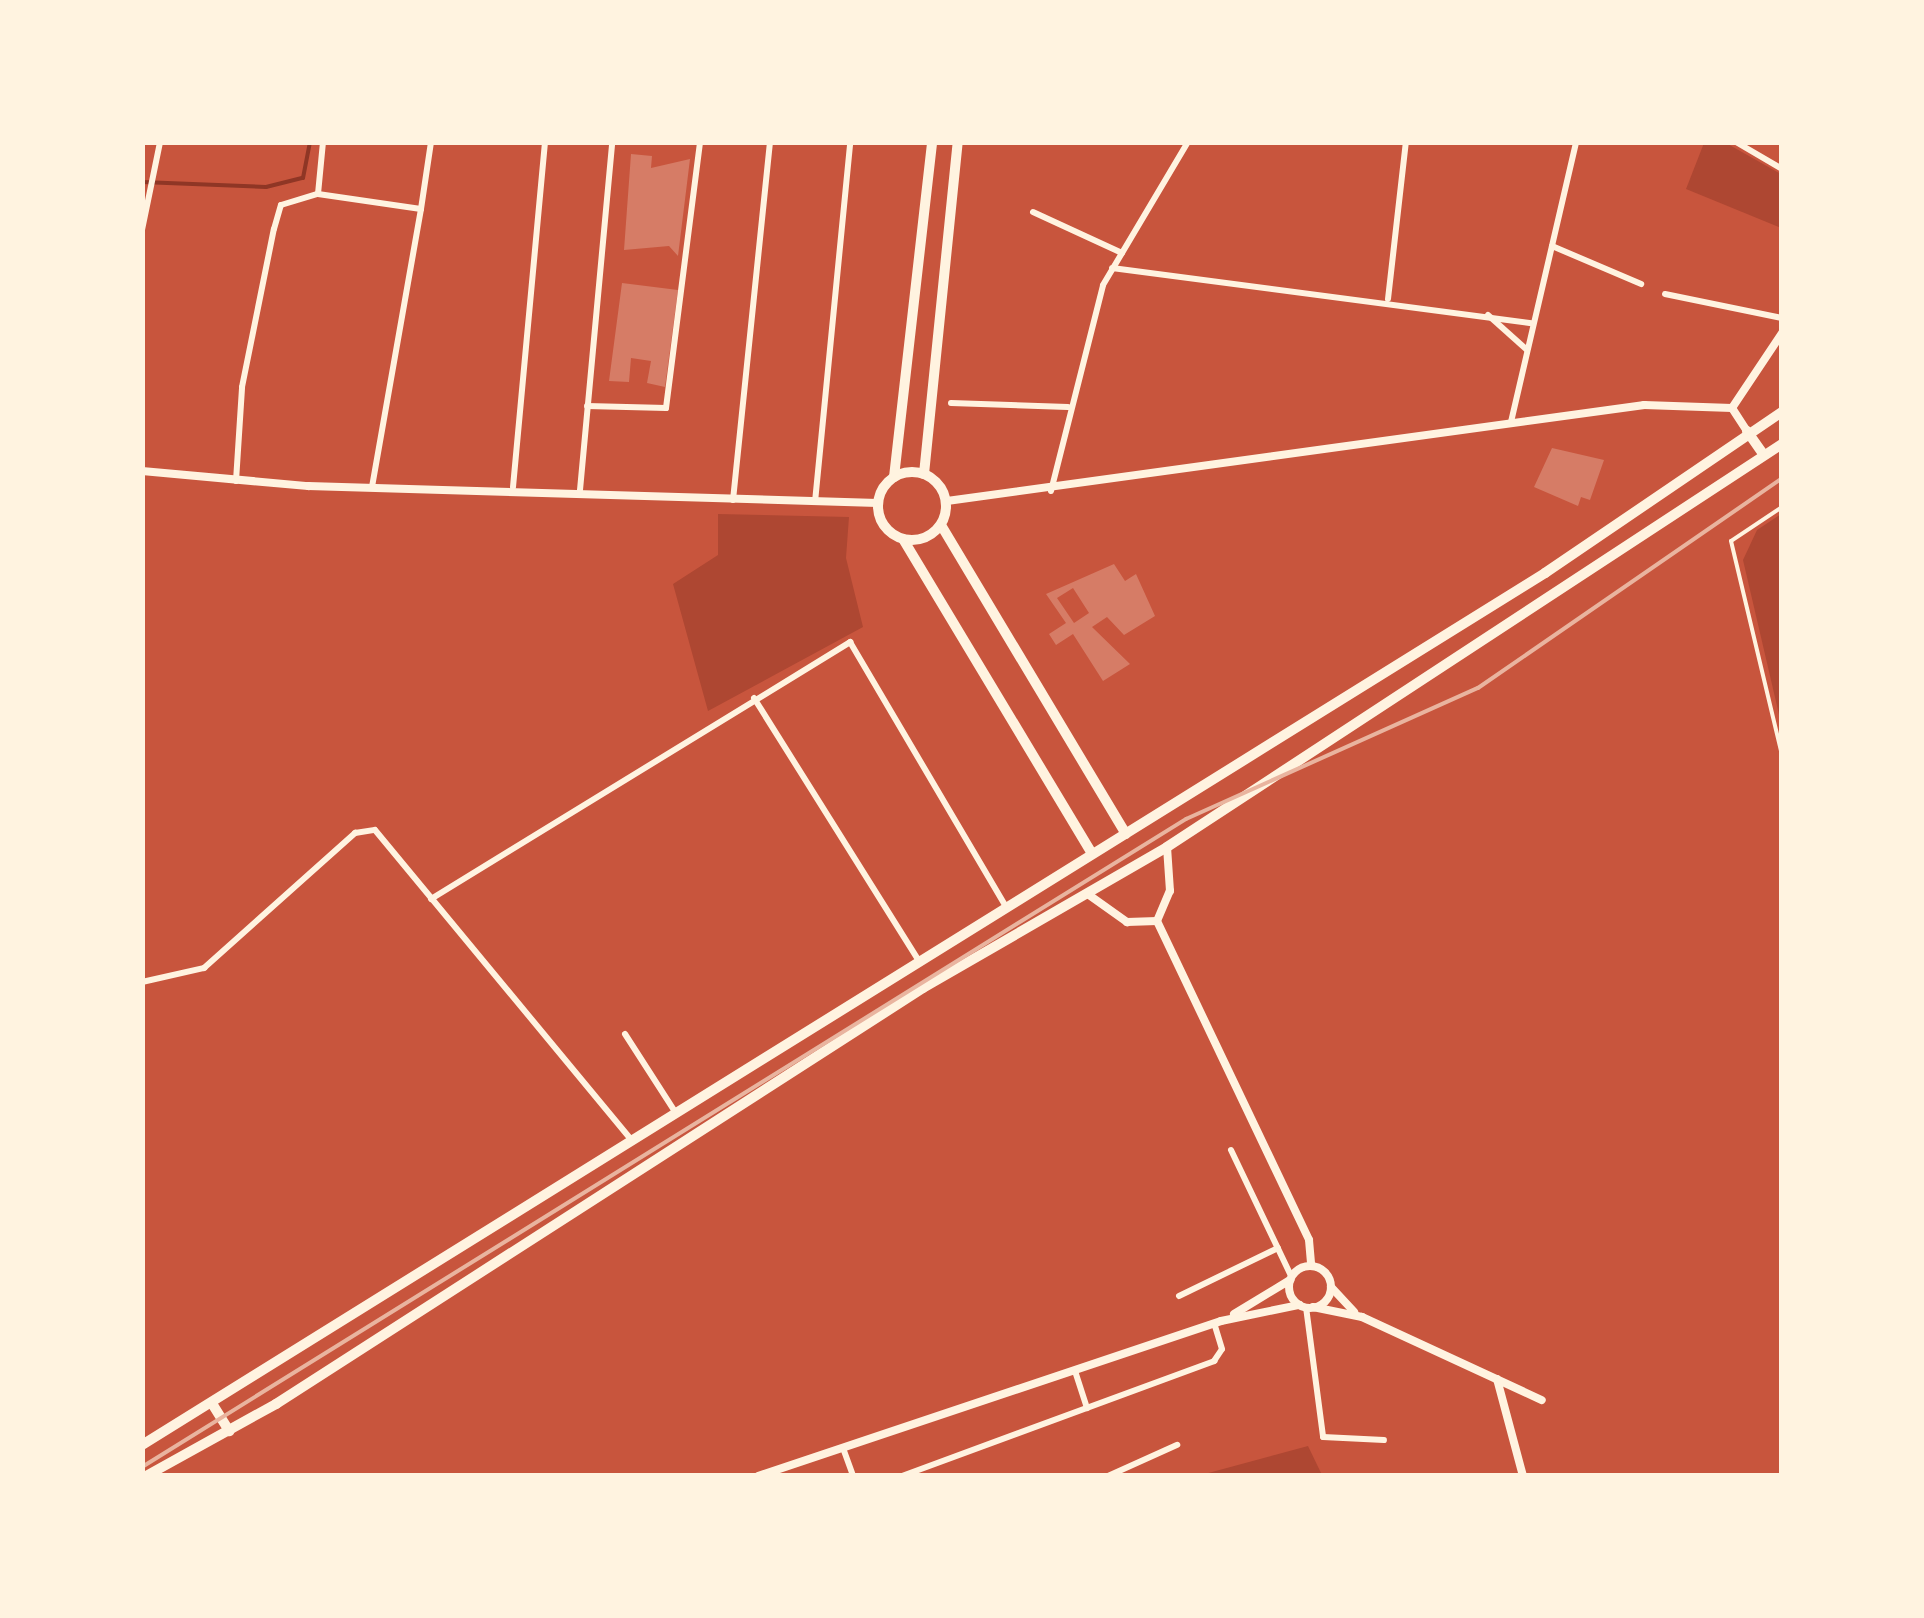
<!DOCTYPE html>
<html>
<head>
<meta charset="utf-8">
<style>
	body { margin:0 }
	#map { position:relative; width:1924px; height:1618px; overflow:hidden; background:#c8553d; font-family:Signika,sans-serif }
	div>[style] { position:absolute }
	.green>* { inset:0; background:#ae4732 }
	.stream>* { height:4px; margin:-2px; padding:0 2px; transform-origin:2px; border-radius:2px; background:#8f3625 }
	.building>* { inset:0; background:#d67c66 }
	.service>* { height:4px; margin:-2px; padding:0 2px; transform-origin:2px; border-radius:2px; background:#fff3e0 }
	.minor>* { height:6px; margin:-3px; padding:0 3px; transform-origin:3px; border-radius:3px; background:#fff3e0 }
	.tertiary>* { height:8px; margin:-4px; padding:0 4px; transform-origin:4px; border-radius:4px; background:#fff3e0 }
	.tertiary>.ring { margin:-4px; padding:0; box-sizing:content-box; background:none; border:8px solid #fff3e0; border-radius:50% }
	.primary>* { height:10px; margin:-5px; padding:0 5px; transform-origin:5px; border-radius:5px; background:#fff3e0 }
	.primary>.ring { margin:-5px; padding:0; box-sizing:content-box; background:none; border:10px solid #fff3e0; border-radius:50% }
	.rail>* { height:4px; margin:-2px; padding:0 2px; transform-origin:2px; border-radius:2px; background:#e9b49f }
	span { translate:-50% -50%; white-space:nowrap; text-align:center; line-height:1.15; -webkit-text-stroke:9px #fff3e0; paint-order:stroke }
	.frame { position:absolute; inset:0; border:145px solid #fff3e0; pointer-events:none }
</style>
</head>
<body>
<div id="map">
	<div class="green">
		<i style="clip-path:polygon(1704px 143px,1726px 143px,1781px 174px,1781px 228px,1686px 189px)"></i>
		<i style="clip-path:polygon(718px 514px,849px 517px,846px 558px,863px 627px,708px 711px,673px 584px,718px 555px)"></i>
		<i style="clip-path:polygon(1781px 514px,1781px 723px,1743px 560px,1757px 530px)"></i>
		<i style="clip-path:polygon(1308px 1446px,1322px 1475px,1201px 1475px)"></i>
	</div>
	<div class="stream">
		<i style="left:142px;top:182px;width:124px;rotate:2.3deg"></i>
		<i style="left:266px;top:187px;width:38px;rotate:-14deg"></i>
		<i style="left:303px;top:178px;width:37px;rotate:-79deg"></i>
	</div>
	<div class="building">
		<i style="clip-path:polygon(631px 154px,652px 156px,651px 168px,690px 159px,678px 256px,669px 246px,624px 250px)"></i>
		<i style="clip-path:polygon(622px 283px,678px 290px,665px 387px,647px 383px,651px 361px,631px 358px,629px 382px,609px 381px)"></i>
		<i style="clip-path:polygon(1552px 448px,1604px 460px,1590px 500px,1581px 497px,1578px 506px,1534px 487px)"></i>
		<i style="clip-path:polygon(evenodd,1114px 564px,1125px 581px,1136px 574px,1155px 616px,1124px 635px,1107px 617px,1092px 627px,1130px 664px,1103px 681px,1073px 634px,1056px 645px,1049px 634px,1066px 623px,1046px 594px,1114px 564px,1073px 588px,1089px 613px,1074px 623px,1057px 598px,1073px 588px)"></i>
	</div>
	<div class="service">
		<i style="left:1782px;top:507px;width:61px;rotate:146.3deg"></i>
		<i style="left:1731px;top:541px;width:220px;rotate:76.6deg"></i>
	</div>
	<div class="minor">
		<i style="left:323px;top:142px;width:52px;rotate:95.5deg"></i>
		<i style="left:318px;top:194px;width:104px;rotate:8.3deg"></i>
		<i style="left:421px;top:209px;width:281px;rotate:100deg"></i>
		<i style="left:1736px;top:142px;width:53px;rotate:30.4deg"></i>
		<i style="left:421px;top:209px;width:68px;rotate:-81.5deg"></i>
		<i style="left:1033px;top:212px;width:98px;rotate:24.7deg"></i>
		<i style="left:142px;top:230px;width:90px;rotate:-78.4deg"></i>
		<i style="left:1552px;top:246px;width:97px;rotate:23.1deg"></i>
		<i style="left:1112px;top:268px;width:423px;rotate:7.5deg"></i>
		<i style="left:1665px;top:294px;width:119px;rotate:11.6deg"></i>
		<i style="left:1388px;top:299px;width:158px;rotate:-83.5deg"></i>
		<i style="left:1488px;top:315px;width:51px;rotate:41.8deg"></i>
		<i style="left:951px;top:403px;width:117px;rotate:2deg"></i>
		<i style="left:587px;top:406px;width:79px;rotate:1.5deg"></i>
		<i style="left:666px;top:408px;width:268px;rotate:-82.7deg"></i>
		<i style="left:1511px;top:422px;width:287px;rotate:-76.9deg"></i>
		<i style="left:236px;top:481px;width:94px;rotate:-86.3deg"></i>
		<i style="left:242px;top:387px;width:161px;rotate:-78.6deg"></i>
		<i style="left:274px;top:229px;width:25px;rotate:-74deg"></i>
		<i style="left:281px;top:205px;width:39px;rotate:-17deg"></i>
		<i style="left:513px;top:487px;width:346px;rotate:-84.7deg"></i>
		<i style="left:580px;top:490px;width:349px;rotate:-84.7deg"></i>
		<i style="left:1051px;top:491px;width:212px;rotate:-75.8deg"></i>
		<i style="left:1103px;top:285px;width:166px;rotate:-59.3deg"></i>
		<i style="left:733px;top:500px;width:360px;rotate:-84.1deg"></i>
		<i style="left:815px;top:502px;width:362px;rotate:-84.4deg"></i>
		<i style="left:754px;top:698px;width:310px;rotate:57.9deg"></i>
		<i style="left:431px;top:899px;width:492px;rotate:-31.5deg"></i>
		<i style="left:850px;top:642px;width:305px;rotate:59.5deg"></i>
		<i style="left:142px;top:982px;width:64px;rotate:-12.7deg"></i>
		<i style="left:204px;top:968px;width:203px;rotate:-41.8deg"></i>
		<i style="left:355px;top:833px;width:20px;rotate:-9deg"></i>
		<i style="left:375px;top:830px;width:403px;rotate:50.4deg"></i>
		<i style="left:625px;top:1034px;width:94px;rotate:57.2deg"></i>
		<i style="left:1231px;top:1150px;width:140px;rotate:64.5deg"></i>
		<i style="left:1179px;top:1296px;width:110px;rotate:-25.9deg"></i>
		<i style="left:1306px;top:1307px;width:131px;rotate:82.5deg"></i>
		<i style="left:1323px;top:1437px;width:61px;rotate:2.8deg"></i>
		<i style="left:1075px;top:1371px;width:39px;rotate:72deg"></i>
		<i style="left:843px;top:1448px;width:30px;rotate:70deg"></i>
		<i style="left:902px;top:1476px;width:333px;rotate:-20.2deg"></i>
		<i style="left:1214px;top:1361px;width:14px;rotate:-56deg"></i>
		<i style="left:1222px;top:1349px;width:27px;rotate:-107deg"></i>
		<i style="left:1108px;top:1476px;width:76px;rotate:-24.2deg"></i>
	</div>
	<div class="tertiary">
		<i style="left:1732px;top:408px;width:90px;rotate:-56.3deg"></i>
		<i style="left:142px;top:471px;width:167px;rotate:5.2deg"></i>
		<i style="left:308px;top:486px;width:570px;rotate:1.71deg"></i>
		<i style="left:947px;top:501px;width:704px;rotate:-7.84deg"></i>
		<i style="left:1644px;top:405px;width:88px;rotate:2deg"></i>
		<i style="left:1732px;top:408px;width:27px;rotate:57deg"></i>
		<i style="left:1089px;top:895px;width:47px;rotate:35.4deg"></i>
		<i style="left:1127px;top:922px;width:30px;rotate:-2deg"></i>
		<i style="left:1157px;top:921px;width:33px;rotate:-67deg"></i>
		<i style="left:1170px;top:891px;width:44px;rotate:-93.9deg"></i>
		<i style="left:1157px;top:921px;width:353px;rotate:64.5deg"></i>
		<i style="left:1309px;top:1240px;width:25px;rotate:85deg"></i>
		<i class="ring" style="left:1289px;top:1266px;width:34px;height:34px"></i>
		<i style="left:1331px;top:1287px;width:34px;rotate:47deg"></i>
		<i style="left:1313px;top:1307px;width:50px;rotate:11.5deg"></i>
		<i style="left:1362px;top:1317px;width:198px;rotate:24.8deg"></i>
		<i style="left:1234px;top:1314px;width:66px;rotate:-31.3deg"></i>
		<i style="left:1497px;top:1379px;width:100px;rotate:75deg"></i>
		<i style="left:758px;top:1476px;width:488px;rotate:-18.5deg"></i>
		<i style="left:1221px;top:1321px;width:80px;rotate:-11.6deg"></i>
	</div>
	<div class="primary">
		<i style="left:1747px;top:431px;width:28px;rotate:55deg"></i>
		<i class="ring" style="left:878px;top:472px;width:58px;height:58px"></i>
		<i style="left:924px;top:474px;width:334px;rotate:-84.2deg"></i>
		<i style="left:894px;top:477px;width:337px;rotate:-83.5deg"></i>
		<i style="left:941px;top:525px;width:360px;rotate:59.1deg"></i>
		<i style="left:903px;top:539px;width:367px;rotate:59deg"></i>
		<i style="left:213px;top:1405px;width:31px;rotate:58deg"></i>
		<i style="left:142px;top:1445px;width:1652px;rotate:-31.86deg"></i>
		<i style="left:1545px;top:573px;width:287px;rotate:-34.2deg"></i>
		<i style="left:146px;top:1476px;width:149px;rotate:-29deg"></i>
		<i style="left:276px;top:1404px;width:769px;rotate:-32.74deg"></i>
		<i style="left:923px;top:988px;width:282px;rotate:-30deg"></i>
		<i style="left:1167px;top:847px;width:735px;rotate:-33.24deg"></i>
	</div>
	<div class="rail">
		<i style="left:142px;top:1467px;width:1229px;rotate:-31.83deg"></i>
		<i style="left:1186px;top:819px;width:320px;rotate:-24.2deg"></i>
		<i style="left:1478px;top:688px;width:369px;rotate:-34.6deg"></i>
	</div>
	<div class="frame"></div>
</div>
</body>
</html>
